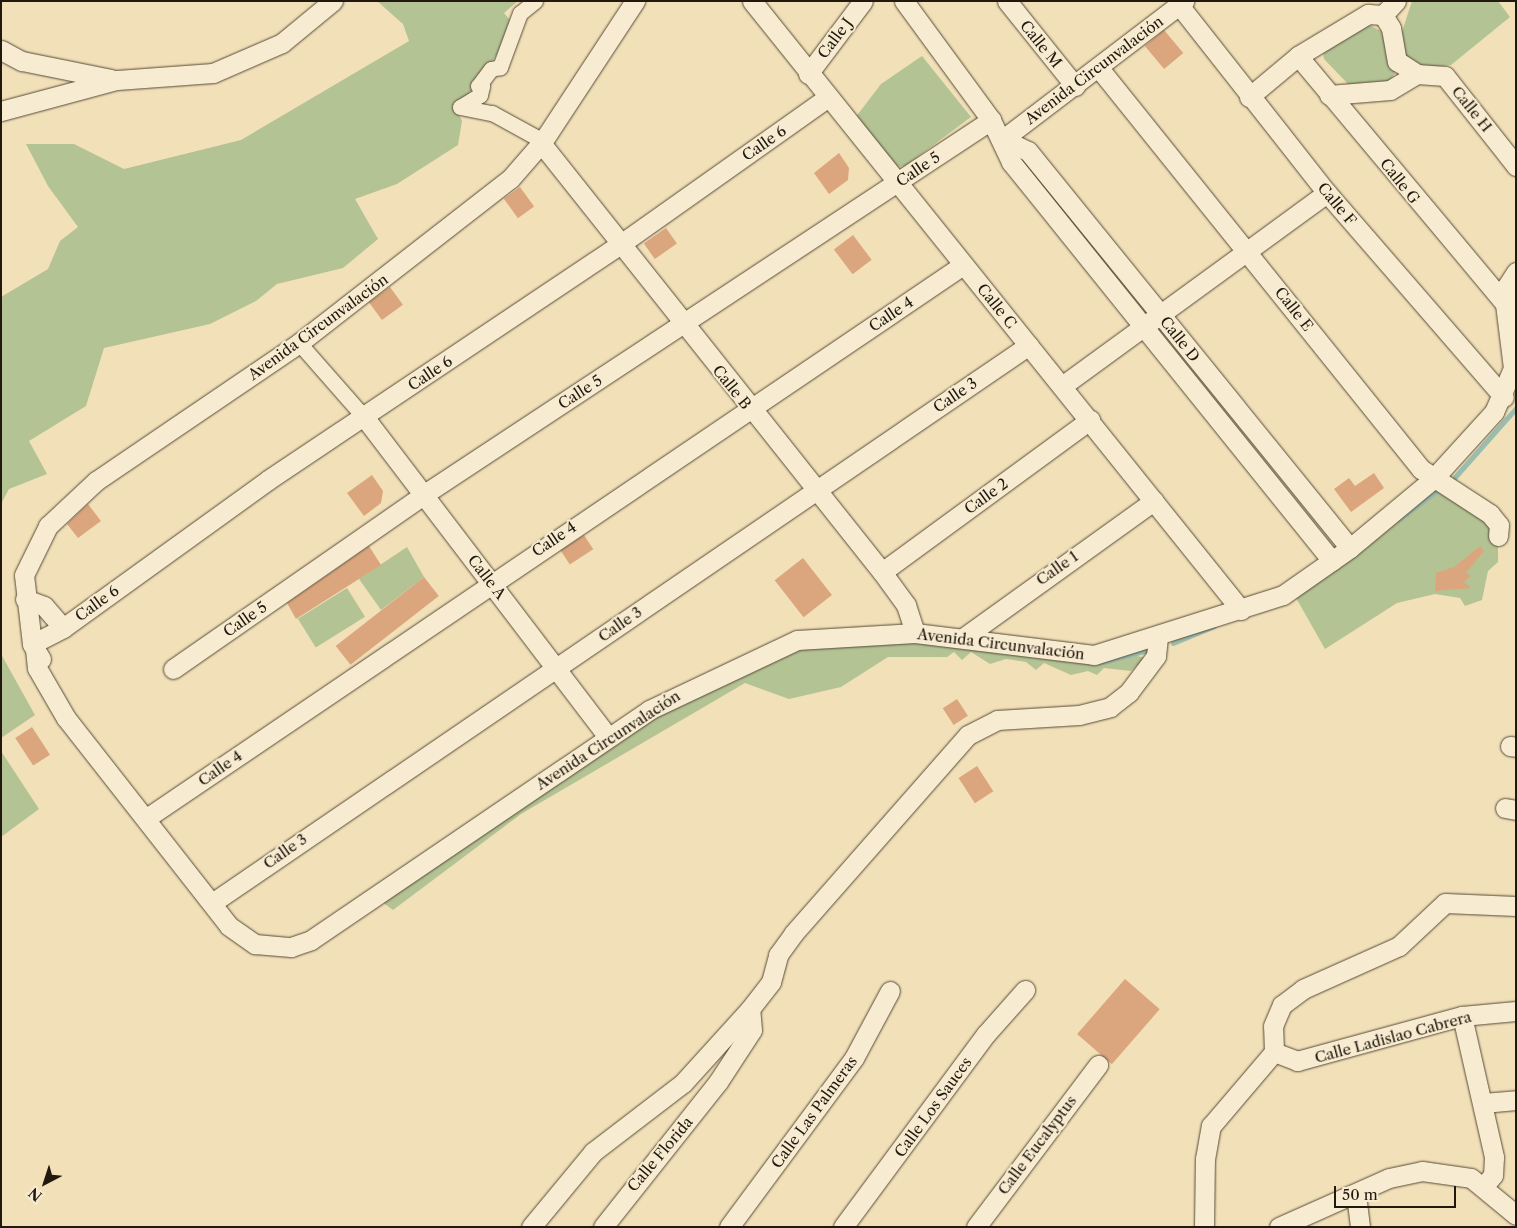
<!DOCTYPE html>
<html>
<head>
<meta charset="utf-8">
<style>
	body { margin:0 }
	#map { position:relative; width:1517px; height:1228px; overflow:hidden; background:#f2e0b8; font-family:"Libre Caslon Text",serif }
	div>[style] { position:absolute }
	.green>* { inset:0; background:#b4c394; transform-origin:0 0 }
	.stream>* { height:5px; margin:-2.5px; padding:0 2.5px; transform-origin:2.5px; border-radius:2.5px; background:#9bbdae }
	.building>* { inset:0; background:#dba67e; transform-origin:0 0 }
	.roads { filter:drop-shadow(0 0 1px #554b38) drop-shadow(0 0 1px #554b38) }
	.pedestrian>* { height:15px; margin:-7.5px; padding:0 7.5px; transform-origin:7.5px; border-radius:7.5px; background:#f7ebd1 }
	.minor>* { height:19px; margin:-9.5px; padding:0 9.5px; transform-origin:9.5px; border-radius:9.5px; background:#f7ebd1 }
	span { translate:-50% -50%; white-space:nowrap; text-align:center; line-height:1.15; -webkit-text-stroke:4px #f7ebd1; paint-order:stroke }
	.street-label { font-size:15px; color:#21190e }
	.frame { position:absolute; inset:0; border:2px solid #21190e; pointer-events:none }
	.north { position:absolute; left:20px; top:1158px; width:50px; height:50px; -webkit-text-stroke:4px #f7ebd1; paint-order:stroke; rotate:220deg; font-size:14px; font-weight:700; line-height:20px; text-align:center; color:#21190e }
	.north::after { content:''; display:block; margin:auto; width:18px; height:22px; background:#21190e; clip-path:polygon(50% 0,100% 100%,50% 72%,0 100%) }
	.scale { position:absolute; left:1334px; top:1186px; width:122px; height:22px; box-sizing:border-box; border:2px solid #21190e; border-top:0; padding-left:6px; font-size:15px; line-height:18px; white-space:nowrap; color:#21190e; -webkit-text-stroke:4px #f7ebd1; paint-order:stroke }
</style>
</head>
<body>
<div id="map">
	<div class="green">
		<i style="clip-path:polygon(377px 1px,518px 1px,504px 13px,510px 20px,498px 53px,457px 110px,462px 121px,458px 145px,397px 184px,355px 199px,378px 239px,343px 268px,277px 284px,256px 301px,210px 324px,104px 348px,86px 406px,29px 441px,47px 474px,9px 489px,1px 504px,1px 297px,48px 269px,60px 241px,78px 227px,48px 186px,26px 144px,74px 144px,124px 169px,241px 140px,409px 41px,403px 24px)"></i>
		<i style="clip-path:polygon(1412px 1px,1498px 1px,1510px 17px,1451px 65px,1424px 68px,1404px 59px,1399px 41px)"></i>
		<i style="clip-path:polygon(1367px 24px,1381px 31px,1395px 73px,1389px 82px,1349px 85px,1324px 59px,1323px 52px)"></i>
		<i style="clip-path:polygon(922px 56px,971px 117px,905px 166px,895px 167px,855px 118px,881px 84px)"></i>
		<i style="clip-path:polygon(1440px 492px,1494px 519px,1491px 542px,1498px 544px,1498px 562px,1488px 571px,1482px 600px,1465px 606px,1460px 598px,1435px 594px,1397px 603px,1325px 649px,1295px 596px)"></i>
		<i style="clip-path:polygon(407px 547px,424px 577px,381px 610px,359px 579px)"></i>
		<i style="left:347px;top:588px;width:34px;height:58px;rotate:58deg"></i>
		<i style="clip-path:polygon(924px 641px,1092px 663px,1134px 655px,1145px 658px,1131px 671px,1104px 668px,1097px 675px,1088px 671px,1071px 675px,1044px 663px,1036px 670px,1026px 662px,1006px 659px,990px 664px,971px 652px,962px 660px,954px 652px,947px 657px,888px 657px,841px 687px,789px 699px,745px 683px,521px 814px,393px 910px,378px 899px,606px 742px,801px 645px)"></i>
		<i style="clip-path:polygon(1px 654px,35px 715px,1px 738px)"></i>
		<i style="clip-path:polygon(1px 751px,39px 809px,1px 837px)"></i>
	</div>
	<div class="stream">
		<i style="left:1455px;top:477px;width:92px;rotate:-48.5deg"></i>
		<i style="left:1398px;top:520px;width:54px;rotate:-36.7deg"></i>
		<i style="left:1173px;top:643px;width:44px;rotate:-22.5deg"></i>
		<i style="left:1102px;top:662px;width:52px;rotate:-14.6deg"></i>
	</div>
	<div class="building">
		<i style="left:1164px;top:30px;width:30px;height:25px;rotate:50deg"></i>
		<i style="clip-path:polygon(839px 153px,849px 168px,848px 180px,829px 194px,814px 173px)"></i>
		<i style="left:520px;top:187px;width:24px;height:20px;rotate:54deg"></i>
		<i style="left:666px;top:228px;width:19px;height:27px;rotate:55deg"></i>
		<i style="left:853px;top:235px;width:31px;height:24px;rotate:53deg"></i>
		<i style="left:390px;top:287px;width:22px;height:26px;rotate:54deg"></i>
		<i style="clip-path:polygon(1374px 473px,1384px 488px,1351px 512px,1334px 489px,1349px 478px,1355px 486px)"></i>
		<i style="clip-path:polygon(372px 475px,383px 491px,381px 503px,364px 516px,347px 493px)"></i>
		<i style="clip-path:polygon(88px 504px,101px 521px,78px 538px,67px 524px)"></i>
		<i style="left:584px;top:535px;width:17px;height:28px;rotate:57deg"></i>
		<i style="clip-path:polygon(369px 546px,381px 565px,296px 619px,287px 603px)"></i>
		<i style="clip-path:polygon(1480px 546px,1484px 551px,1466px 573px,1471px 576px,1464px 582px,1471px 588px,1435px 591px,1436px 573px,1454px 567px)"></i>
		<i style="left:803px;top:558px;width:47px;height:36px;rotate:52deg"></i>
		<i style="left:424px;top:577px;width:24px;height:112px;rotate:52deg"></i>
		<i style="left:957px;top:699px;width:20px;height:17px;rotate:57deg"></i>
		<i style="left:32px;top:727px;width:33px;height:20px;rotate:57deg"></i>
		<i style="left:977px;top:766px;width:30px;height:22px;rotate:57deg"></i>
		<i style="left:1125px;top:979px;width:46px;height:73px;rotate:41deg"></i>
	</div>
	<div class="roads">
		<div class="pedestrian">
			<i style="left:535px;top:1px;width:19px;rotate:141deg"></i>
			<i style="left:520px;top:13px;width:58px;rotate:110.3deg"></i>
			<i style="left:500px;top:67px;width:9px;rotate:167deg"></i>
			<i style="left:491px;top:69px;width:21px;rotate:127deg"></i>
			<i style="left:478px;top:86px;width:4px"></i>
			<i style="left:482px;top:86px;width:9px;rotate:103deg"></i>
			<i style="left:480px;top:95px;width:23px;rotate:149deg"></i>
			<i style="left:460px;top:107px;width:33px;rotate:11deg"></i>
			<i style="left:492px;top:113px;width:58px;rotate:28.8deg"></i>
			<i style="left:299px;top:343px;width:100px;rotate:48.7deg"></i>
		</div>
		<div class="minor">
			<i style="left:752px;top:1px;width:781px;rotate:51.24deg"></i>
			<i style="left:904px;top:1px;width:147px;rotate:53.8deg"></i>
			<i style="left:991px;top:120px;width:47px;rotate:64.5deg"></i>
			<i style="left:1011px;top:162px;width:512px;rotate:51.18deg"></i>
			<i style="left:1007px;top:1px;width:109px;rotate:51.3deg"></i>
			<i style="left:1179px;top:5px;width:239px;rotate:51.8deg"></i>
			<i style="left:1327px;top:193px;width:270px;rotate:49.1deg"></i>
			<i style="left:1383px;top:15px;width:15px;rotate:58deg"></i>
			<i style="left:1391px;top:28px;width:34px;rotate:80deg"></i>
			<i style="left:1397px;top:61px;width:24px;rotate:33deg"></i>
			<i style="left:1417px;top:74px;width:28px;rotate:4deg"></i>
			<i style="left:1445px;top:76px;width:115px;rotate:51.7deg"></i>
			<i style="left:1px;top:50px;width:24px;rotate:28deg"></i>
			<i style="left:22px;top:61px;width:91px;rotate:11.4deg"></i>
			<i style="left:1298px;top:56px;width:323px;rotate:50.1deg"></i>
			<i style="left:1098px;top:67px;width:516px;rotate:51.22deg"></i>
			<i style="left:1421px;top:469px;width:82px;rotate:33.1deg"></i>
			<i style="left:1490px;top:514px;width:14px;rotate:51deg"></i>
			<i style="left:1499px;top:525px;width:11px;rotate:95deg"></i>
			<i style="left:808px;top:74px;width:91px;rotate:-53deg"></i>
			<i style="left:1329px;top:95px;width:61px;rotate:-4.7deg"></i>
			<i style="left:1390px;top:90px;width:31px;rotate:-31deg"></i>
			<i style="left:1249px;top:97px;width:64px;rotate:-39.9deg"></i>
			<i style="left:1298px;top:56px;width:82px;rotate:-31deg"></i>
			<i style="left:1368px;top:14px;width:15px;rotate:4deg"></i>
			<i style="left:1383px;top:15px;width:19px;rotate:-47deg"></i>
			<i style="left:1px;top:111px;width:120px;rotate:-15deg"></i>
			<i style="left:117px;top:80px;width:96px;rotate:-4.2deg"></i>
			<i style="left:213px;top:73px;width:75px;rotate:-23.5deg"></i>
			<i style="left:282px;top:43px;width:66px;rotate:-39.5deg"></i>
			<i style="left:1003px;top:139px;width:28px;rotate:26deg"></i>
			<i style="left:1028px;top:151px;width:511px;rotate:50.96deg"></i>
			<i style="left:1003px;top:139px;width:228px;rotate:-37.3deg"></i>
			<i style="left:541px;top:143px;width:548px;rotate:51.52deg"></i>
			<i style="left:882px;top:572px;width:41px;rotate:54deg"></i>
			<i style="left:906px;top:605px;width:29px;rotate:72deg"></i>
			<i style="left:1062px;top:386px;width:328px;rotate:-36.1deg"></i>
			<i style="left:365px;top:418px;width:401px;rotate:52.7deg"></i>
			<i style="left:882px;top:572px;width:258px;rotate:-36.2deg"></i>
			<i style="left:25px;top:599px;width:20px;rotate:20deg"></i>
			<i style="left:44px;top:606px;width:29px;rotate:49deg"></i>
			<i style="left:963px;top:638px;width:235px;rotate:-35.7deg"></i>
			<i style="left:32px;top:644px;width:35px;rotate:-27deg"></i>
			<i style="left:63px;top:628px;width:253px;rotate:-35.8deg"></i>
			<i style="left:268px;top:480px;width:426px;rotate:-33.8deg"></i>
			<i style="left:622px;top:243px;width:251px;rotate:-35.3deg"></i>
			<i style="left:35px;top:649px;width:19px;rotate:84deg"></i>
			<i style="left:37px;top:668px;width:58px;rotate:59.9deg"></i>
			<i style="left:66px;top:718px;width:264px;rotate:51.9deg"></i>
			<i style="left:229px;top:926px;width:32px;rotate:35deg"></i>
			<i style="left:255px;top:944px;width:36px;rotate:5deg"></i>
			<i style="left:291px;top:947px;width:21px;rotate:-19deg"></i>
			<i style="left:311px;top:940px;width:409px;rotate:-34.2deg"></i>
			<i style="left:649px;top:710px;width:164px;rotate:-25.3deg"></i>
			<i style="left:797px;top:640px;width:118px;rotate:-3.4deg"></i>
			<i style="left:915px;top:633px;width:180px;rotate:7deg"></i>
			<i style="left:1094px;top:655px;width:198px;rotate:-17.6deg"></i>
			<i style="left:1283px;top:595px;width:82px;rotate:-35deg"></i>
			<i style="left:1350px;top:548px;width:108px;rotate:-39.7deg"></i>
			<i style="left:1433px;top:479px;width:91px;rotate:-47.7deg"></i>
			<i style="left:1494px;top:412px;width:48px;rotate:-66.6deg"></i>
			<i style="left:1513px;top:368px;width:64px;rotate:-97.1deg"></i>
			<i style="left:1505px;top:304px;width:18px;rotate:-84deg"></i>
			<i style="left:1507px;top:286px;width:17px;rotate:-57deg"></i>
			<i style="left:41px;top:659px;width:17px;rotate:-121deg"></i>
			<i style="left:32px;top:644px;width:69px;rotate:-96.6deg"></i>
			<i style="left:24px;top:575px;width:55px;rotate:-63.9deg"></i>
			<i style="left:48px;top:526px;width:66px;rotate:-43.2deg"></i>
			<i style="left:96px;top:481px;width:245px;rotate:-34.2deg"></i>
			<i style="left:299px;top:343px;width:267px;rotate:-37.9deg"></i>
			<i style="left:510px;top:179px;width:50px;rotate:-49deg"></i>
			<i style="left:543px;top:141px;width:168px;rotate:-56.7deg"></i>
			<i style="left:173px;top:669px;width:305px;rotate:-34.8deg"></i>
			<i style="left:423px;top:495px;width:681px;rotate:-33.43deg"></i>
			<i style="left:1510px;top:746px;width:6px;rotate:9deg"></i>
			<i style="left:1505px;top:808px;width:11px;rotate:10deg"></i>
			<i style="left:148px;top:817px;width:984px;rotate:-34.11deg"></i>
			<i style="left:212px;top:903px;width:989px;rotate:-34.33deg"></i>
			<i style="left:1462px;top:1016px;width:145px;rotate:77.2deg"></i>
			<i style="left:1494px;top:1157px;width:18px;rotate:93deg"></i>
			<i style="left:1493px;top:1175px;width:13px;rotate:129deg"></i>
			<i style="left:1274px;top:1052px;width:25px;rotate:21deg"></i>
			<i style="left:1297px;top:1061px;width:171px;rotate:-15.3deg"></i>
			<i style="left:1462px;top:1016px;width:54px;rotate:-5.3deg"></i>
			<i style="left:1483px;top:1103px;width:33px;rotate:-5deg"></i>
			<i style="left:1356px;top:1194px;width:33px;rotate:83deg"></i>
			<i style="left:531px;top:1227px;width:97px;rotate:-50.4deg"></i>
			<i style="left:593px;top:1152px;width:113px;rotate:-37.5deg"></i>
			<i style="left:683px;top:1083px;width:100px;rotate:-47.8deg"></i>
			<i style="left:750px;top:1009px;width:34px;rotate:-52deg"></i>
			<i style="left:771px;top:982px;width:28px;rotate:-75deg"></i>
			<i style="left:778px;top:955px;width:26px;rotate:-54deg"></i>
			<i style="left:793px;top:934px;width:265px;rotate:-48.7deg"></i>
			<i style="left:968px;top:735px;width:33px;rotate:-27deg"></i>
			<i style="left:997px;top:720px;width:82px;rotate:-3.5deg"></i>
			<i style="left:1079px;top:715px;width:32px;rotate:-14deg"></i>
			<i style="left:1110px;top:707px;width:24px;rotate:-38deg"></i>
			<i style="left:1129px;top:692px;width:45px;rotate:-53.1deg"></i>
			<i style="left:1156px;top:656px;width:19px;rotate:-84deg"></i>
			<i style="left:603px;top:1227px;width:185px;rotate:-51.6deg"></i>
			<i style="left:718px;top:1082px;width:62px;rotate:-56.8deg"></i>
			<i style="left:752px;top:1030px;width:21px;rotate:-95deg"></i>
			<i style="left:729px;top:1227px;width:210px;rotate:-53.5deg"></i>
			<i style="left:854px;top:1058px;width:76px;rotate:-61.8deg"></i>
			<i style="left:843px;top:1227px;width:240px;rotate:-53.5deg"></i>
			<i style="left:986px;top:1034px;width:59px;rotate:-48.4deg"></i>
			<i style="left:976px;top:1227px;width:203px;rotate:-53deg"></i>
			<i style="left:1204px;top:1227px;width:68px;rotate:-89.2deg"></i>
			<i style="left:1205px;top:1159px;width:34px;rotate:-80deg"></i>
			<i style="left:1211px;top:1126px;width:97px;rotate:-49.6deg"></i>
			<i style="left:1274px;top:1052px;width:26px;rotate:-92deg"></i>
			<i style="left:1273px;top:1026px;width:23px;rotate:-67deg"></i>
			<i style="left:1282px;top:1005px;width:26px;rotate:-37deg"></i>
			<i style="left:1303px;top:989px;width:105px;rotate:-24.1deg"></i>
			<i style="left:1399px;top:946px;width:63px;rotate:-43.1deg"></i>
			<i style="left:1445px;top:903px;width:71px;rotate:2.4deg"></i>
			<i style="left:1279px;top:1227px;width:120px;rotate:-24deg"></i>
			<i style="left:1389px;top:1178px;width:34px;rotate:-12deg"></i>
			<i style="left:1422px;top:1171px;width:49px;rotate:8.1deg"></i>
			<i style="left:1471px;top:1178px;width:58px;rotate:39.4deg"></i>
		</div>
	</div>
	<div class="street-label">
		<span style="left:835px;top:38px;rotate:-53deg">Calle J</span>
		<span style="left:1041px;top:44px;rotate:51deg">Calle M</span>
		<span style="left:1094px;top:70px;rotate:-37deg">Avenida Circunvalación</span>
		<span style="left:1472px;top:109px;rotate:51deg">Calle H</span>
		<span style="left:764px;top:143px;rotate:-35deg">Calle 6</span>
		<span style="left:918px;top:169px;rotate:-34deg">Calle 5</span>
		<span style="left:1400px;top:181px;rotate:51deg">Calle G</span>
		<span style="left:1337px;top:204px;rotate:50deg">Calle F</span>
		<span style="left:997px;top:306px;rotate:51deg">Calle C</span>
		<span style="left:1294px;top:309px;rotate:52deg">Calle E</span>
		<span style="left:891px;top:314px;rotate:-34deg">Calle 4</span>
		<span style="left:318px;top:327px;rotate:-36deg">Avenida Circunvalación</span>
		<span style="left:1180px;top:339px;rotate:51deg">Calle D</span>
		<span style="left:430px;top:373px;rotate:-34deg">Calle 6</span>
		<span style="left:732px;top:387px;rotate:51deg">Calle B</span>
		<span style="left:580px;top:392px;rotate:-33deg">Calle 5</span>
		<span style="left:955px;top:395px;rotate:-34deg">Calle 3</span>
		<span style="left:986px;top:496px;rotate:-36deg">Calle 2</span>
		<span style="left:554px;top:539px;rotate:-34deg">Calle 4</span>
		<span style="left:1057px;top:568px;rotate:-35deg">Calle 1</span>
		<span style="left:487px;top:577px;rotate:52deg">Calle A</span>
		<span style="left:97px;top:603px;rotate:-36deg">Calle 6</span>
		<span style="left:245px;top:619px;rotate:-35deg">Calle 5</span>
		<span style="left:620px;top:624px;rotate:-35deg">Calle 3</span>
		<span style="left:1001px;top:644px;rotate:7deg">Avenida Circunvalación</span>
		<span style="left:608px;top:740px;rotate:-33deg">Avenida Circunvalación</span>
		<span style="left:220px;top:768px;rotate:-35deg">Calle 4</span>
		<span style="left:285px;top:851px;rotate:-35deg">Calle 3</span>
		<span style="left:1393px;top:1037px;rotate:-15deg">Calle Ladislao Cabrera</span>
		<span style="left:933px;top:1107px;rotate:-54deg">Calle Los Sauces</span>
		<span style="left:814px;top:1112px;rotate:-54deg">Calle Las Palmeras</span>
		<span style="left:1037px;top:1145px;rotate:-53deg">Calle Eucalyptus</span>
		<span style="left:660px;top:1154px;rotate:-50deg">Calle Florida</span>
	</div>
	<div class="frame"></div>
	<div class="north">N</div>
	<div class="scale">50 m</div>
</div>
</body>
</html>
